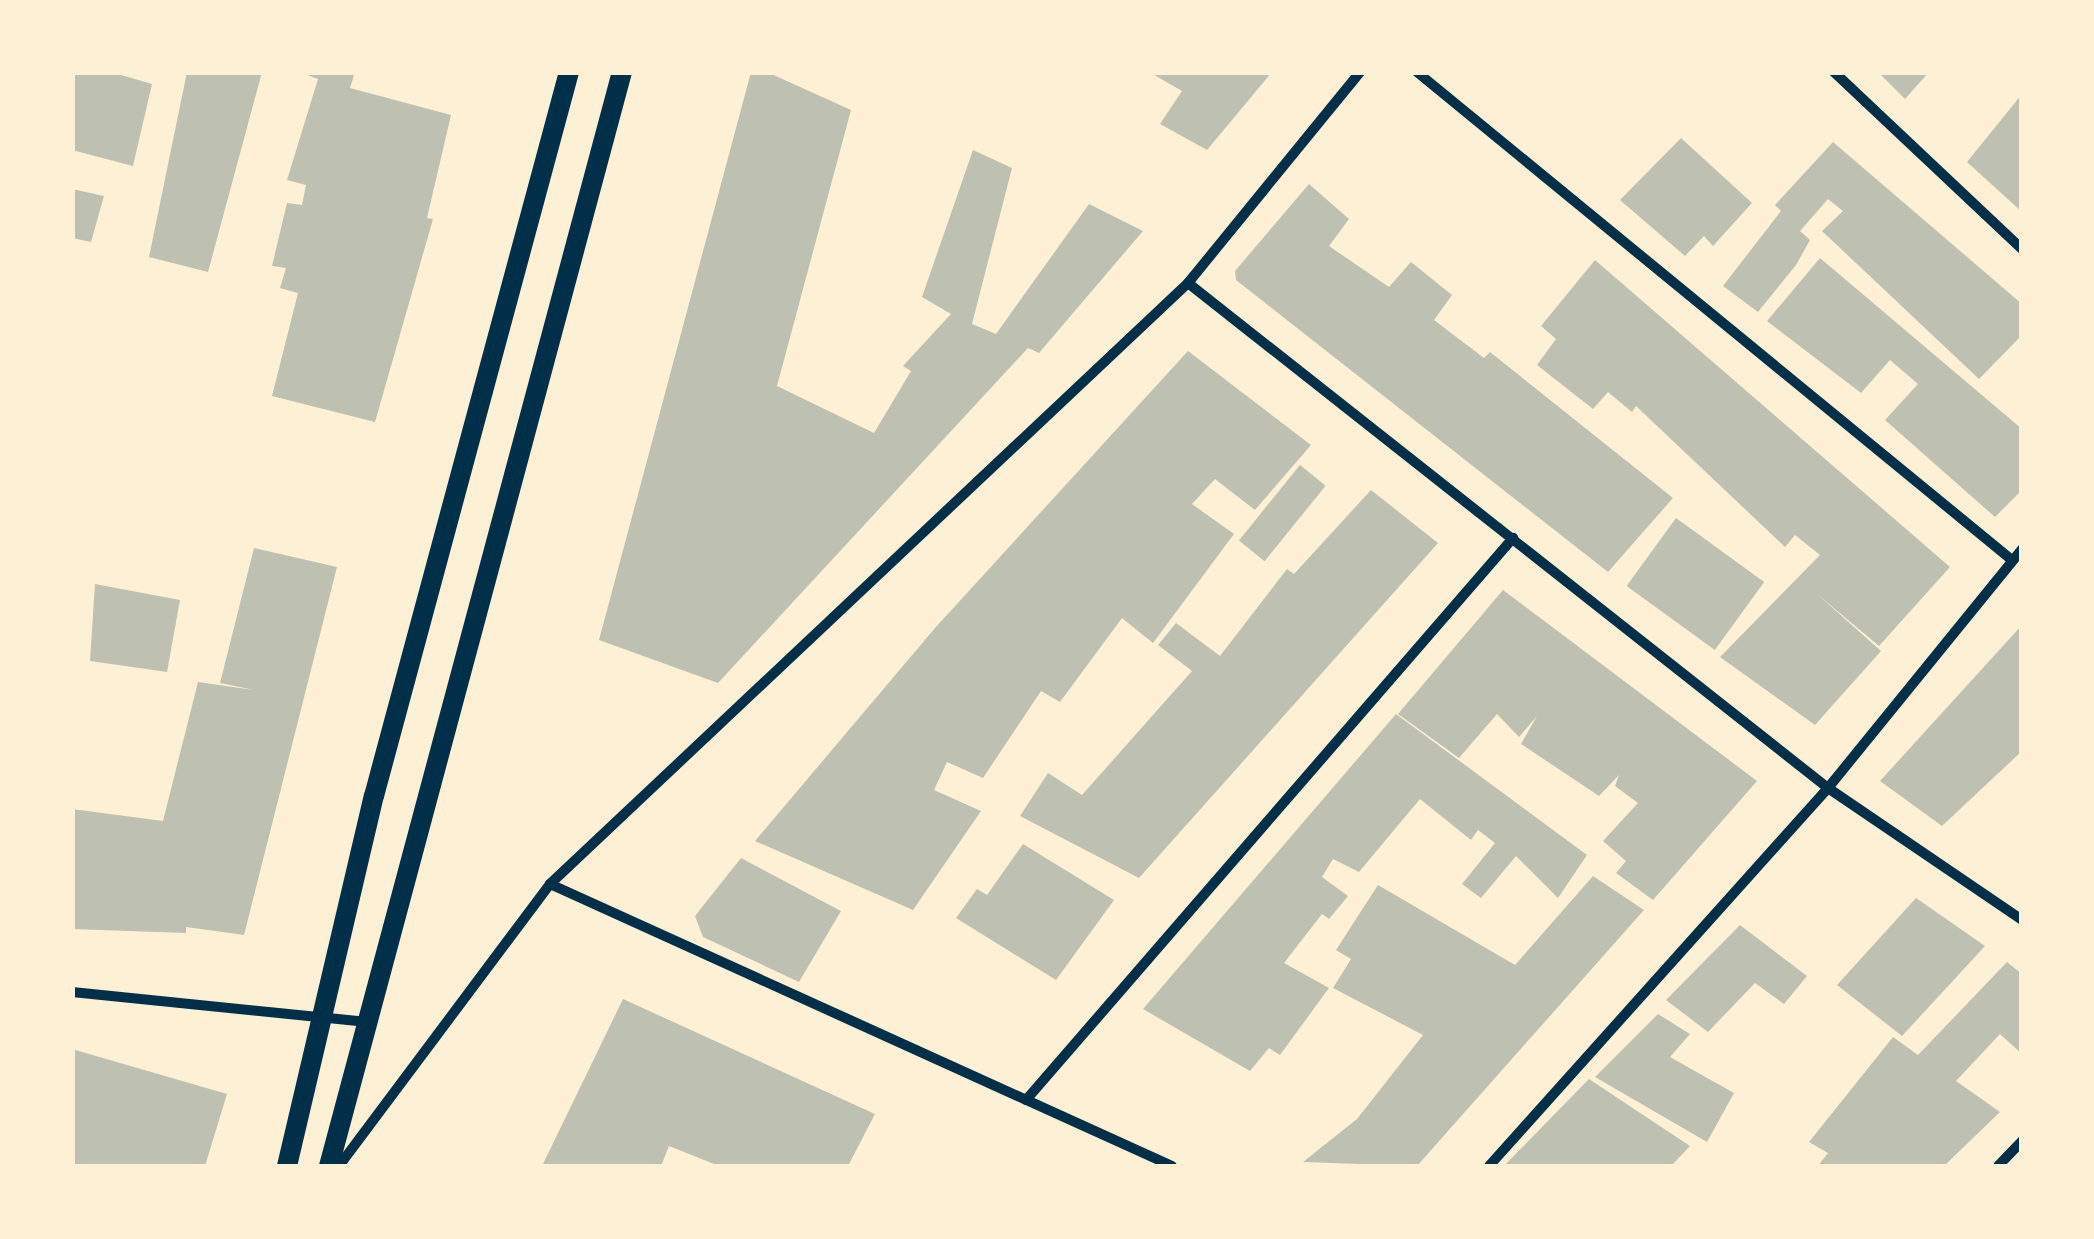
<!DOCTYPE html>
<html>
<head>
<meta charset="utf-8">
<style>
	body { margin:0 }
	#map { position:relative; width:2094px; height:1239px; overflow:hidden; background:#fdf0d5; font-family:"Alegreya Sans",sans-serif }
	div>[style] { position:absolute }
	.building>* { inset:0; background:#bec0b2; transform-origin:0 0 }
	.minor>* { height:10px; margin:-5px; padding:0 5px; transform-origin:5px; border-radius:5px; background:#003049 }
	.secondary>* { height:20px; margin:-10px; padding:0 10px; transform-origin:10px; border-radius:10px; background:#003049 }
	span { translate:-50% -50%; white-space:nowrap; text-align:center; line-height:1.15; -webkit-text-stroke:8px #fdf0d5; paint-order:stroke }
	.frame { position:absolute; inset:0; border:75px solid #fdf0d5; pointer-events:none }
</style>
</head>
<body>
<div id="map">
	<div class="building">
		<i style="clip-path:polygon(72px 72px,111px 72px,152px 84px,133px 166px,72px 150px)"></i>
		<i style="clip-path:polygon(187px 72px,262px 72px,208px 272px,149px 257px)"></i>
		<i style="clip-path:polygon(299px 72px,355px 72px,350px 88px,451px 115px,427px 218px,433px 219px,375px 422px,272px 396px,298px 293px,280px 288px,286px 268px,272px 266px,287px 203px,302px 205px,306px 185px,287px 180px,318px 79px)"></i>
		<i style="clip-path:polygon(751px 72px,767px 72px,851px 110px,777px 386px,874px 433px,911px 371px,903px 366px,951px 314px,922px 297px,973px 150px,1012px 168px,972px 324px,996px 334px,1089px 204px,1143px 231px,1039px 353px,1028px 348px,718px 683px,599px 640px)"></i>
		<i style="clip-path:polygon(1149px 72px,1272px 72px,1207px 150px,1160px 124px,1182px 91px)"></i>
		<i style="clip-path:polygon(1878px 72px,1929px 72px,1905px 99px)"></i>
		<i style="clip-path:polygon(2022px 94px,2022px 212px,1967px 162px)"></i>
		<i style="clip-path:polygon(1681px 138px,1752px 203px,1713px 246px,1704px 236px,1685px 256px,1620px 200px)"></i>
		<i style="clip-path:polygon(1833px 142px,2022px 304px,2022px 335px,1979px 379px,1822px 231px,1843px 211px,1828px 199px,1800px 231px,1810px 240px,1796px 265px,1758px 312px,1723px 286px,1781px 211px,1775px 205px)"></i>
		<i style="clip-path:polygon(1309px 184px,1349px 219px,1329px 246px,1389px 287px,1411px 262px,1452px 295px,1434px 320px,1484px 358px,1490px 352px,1673px 498px,1608px 572px,1236px 280px,1235px 271px)"></i>
		<i style="clip-path:polygon(72px 189px,104px 196px,91px 242px,72px 238px)"></i>
		<i style="clip-path:polygon(1820px 258px,2022px 429px,2022px 490px,1995px 517px,1885px 420px,1918px 384px,1890px 360px,1861px 393px,1767px 321px)"></i>
		<i style="clip-path:polygon(1595px 260px,1950px 567px,1879px 646px,1817px 594px,1881px 651px,1815px 725px,1720px 657px,1820px 555px,1795px 535px,1785px 547px,1636px 406px,1632px 412px,1608px 392px,1593px 409px,1537px 365px,1556px 339px,1541px 326px)"></i>
		<i style="clip-path:polygon(1188px 351px,1311px 445px,1255px 510px,1215px 479px,1192px 504px,1234px 534px,1153px 643px,1122px 618px,1060px 702px,1041px 691px,983px 778px,947px 762px,934px 790px,981px 811px,913px 910px,755px 841px,935px 628px)"></i>
		<i style="left:1300px;top:465px;width:33px;height:97px;rotate:39deg"></i>
		<i style="clip-path:polygon(1371px 490px,1438px 543px,1139px 878px,1020px 816px,1048px 773px,1082px 795px,1192px 671px,1158px 645px,1176px 623px,1220px 656px,1287px 569px,1294px 574px)"></i>
		<i style="left:1676px;top:518px;width:109px;height:84px;rotate:36deg"></i>
		<i style="clip-path:polygon(254px 548px,337px 567px,244px 935px,186px 927px,186px 933px,72px 929px,72px 809px,163px 821px,198px 682px,254px 690px,220px 683px)"></i>
		<i style="clip-path:polygon(95px 584px,180px 600px,167px 672px,90px 661px)"></i>
		<i style="clip-path:polygon(1503px 590px,1757px 781px,1653px 900px,1616px 873px,1626px 861px,1603px 841px,1638px 803px,1615px 786px,1619px 775px,1599px 796px,1521px 744px,1537px 716px,1519px 737px,1497px 714px,1459px 758px,1398px 714px)"></i>
		<i style="clip-path:polygon(2022px 625px,2022px 751px,1942px 826px,1880px 781px)"></i>
		<i style="clip-path:polygon(1396px 714px,1587px 855px,1558px 898px,1516px 856px,1481px 898px,1462px 884px,1495px 843px,1478px 830px,1471px 840px,1420px 799px,1359px 872px,1333px 859px,1322px 877px,1348px 896px,1329px 919px,1322px 914px,1284px 963px,1329px 988px,1280px 1055px,1269px 1048px,1250px 1071px,1143px 1009px)"></i>
		<i style="clip-path:polygon(1023px 844px,1114px 900px,1056px 980px,956px 918px,977px 889px,987px 895px)"></i>
		<i style="clip-path:polygon(741px 858px,841px 911px,799px 982px,703px 937px,695px 916px)"></i>
		<i style="clip-path:polygon(1593px 876px,1644px 910px,1417px 1166px,1303px 1162px,1357px 1119px,1423px 1035px,1333px 988px,1351px 959px,1336px 950px,1378px 885px,1515px 965px)"></i>
		<i style="clip-path:polygon(1916px 898px,1985px 946px,1902px 1036px,1837px 985px)"></i>
		<i style="clip-path:polygon(1740px 925px,1807px 976px,1784px 1004px,1755px 983px,1708px 1032px,1666px 1000px)"></i>
		<i style="clip-path:polygon(2007px 962px,2022px 974px,2022px 1054px,2000px 1034px,1956px 1081px,2000px 1112px,1944px 1166px,1818px 1166px,1828px 1153px,1809px 1142px,1893px 1037px,1918px 1055px)"></i>
		<i style="clip-path:polygon(623px 999px,875px 1114px,848px 1166px,719px 1166px,669px 1146px,661px 1166px,542px 1166px)"></i>
		<i style="clip-path:polygon(1658px 1014px,1690px 1034px,1670px 1057px,1734px 1093px,1707px 1142px,1595px 1077px)"></i>
		<i style="clip-path:polygon(72px 1049px,227px 1094px,205px 1166px,72px 1166px)"></i>
		<i style="clip-path:polygon(1589px 1079px,1690px 1146px,1671px 1166px,1504px 1166px)"></i>
	</div>
	<div class="minor">
		<i style="left:1417px;top:72px;width:770px;rotate:39.36deg"></i>
		<i style="left:1834px;top:72px;width:258px;rotate:43.3deg"></i>
		<i style="left:1188px;top:283px;width:815px;rotate:38.28deg"></i>
		<i style="left:1828px;top:788px;width:235px;rotate:34.2deg"></i>
		<i style="left:550px;top:884px;width:683px;rotate:24.39deg"></i>
		<i style="left:72px;top:992px;width:297px;rotate:5.8deg"></i>
		<i style="left:1026px;top:1100px;width:744px;rotate:-49.09deg"></i>
		<i style="left:339px;top:1166px;width:352px;rotate:-53.2deg"></i>
		<i style="left:550px;top:884px;width:876px;rotate:-43.29deg"></i>
		<i style="left:1188px;top:283px;width:272px;rotate:-50.8deg"></i>
		<i style="left:1489px;top:1166px;width:508px;rotate:-48.11deg"></i>
		<i style="left:1828px;top:788px;width:308px;rotate:-50.9deg"></i>
		<i style="left:1998px;top:1166px;width:35px;rotate:-46deg"></i>
	</div>
	<div class="secondary">
		<i style="left:287px;top:1166px;width:380px;rotate:-76.8deg"></i>
		<i style="left:374px;top:796px;width:750px;rotate:-74.93deg"></i>
		<i style="left:329px;top:1166px;width:1133px;rotate:-75.01deg"></i>
	</div>
	<div class="frame"></div>
</div>
</body>
</html>
